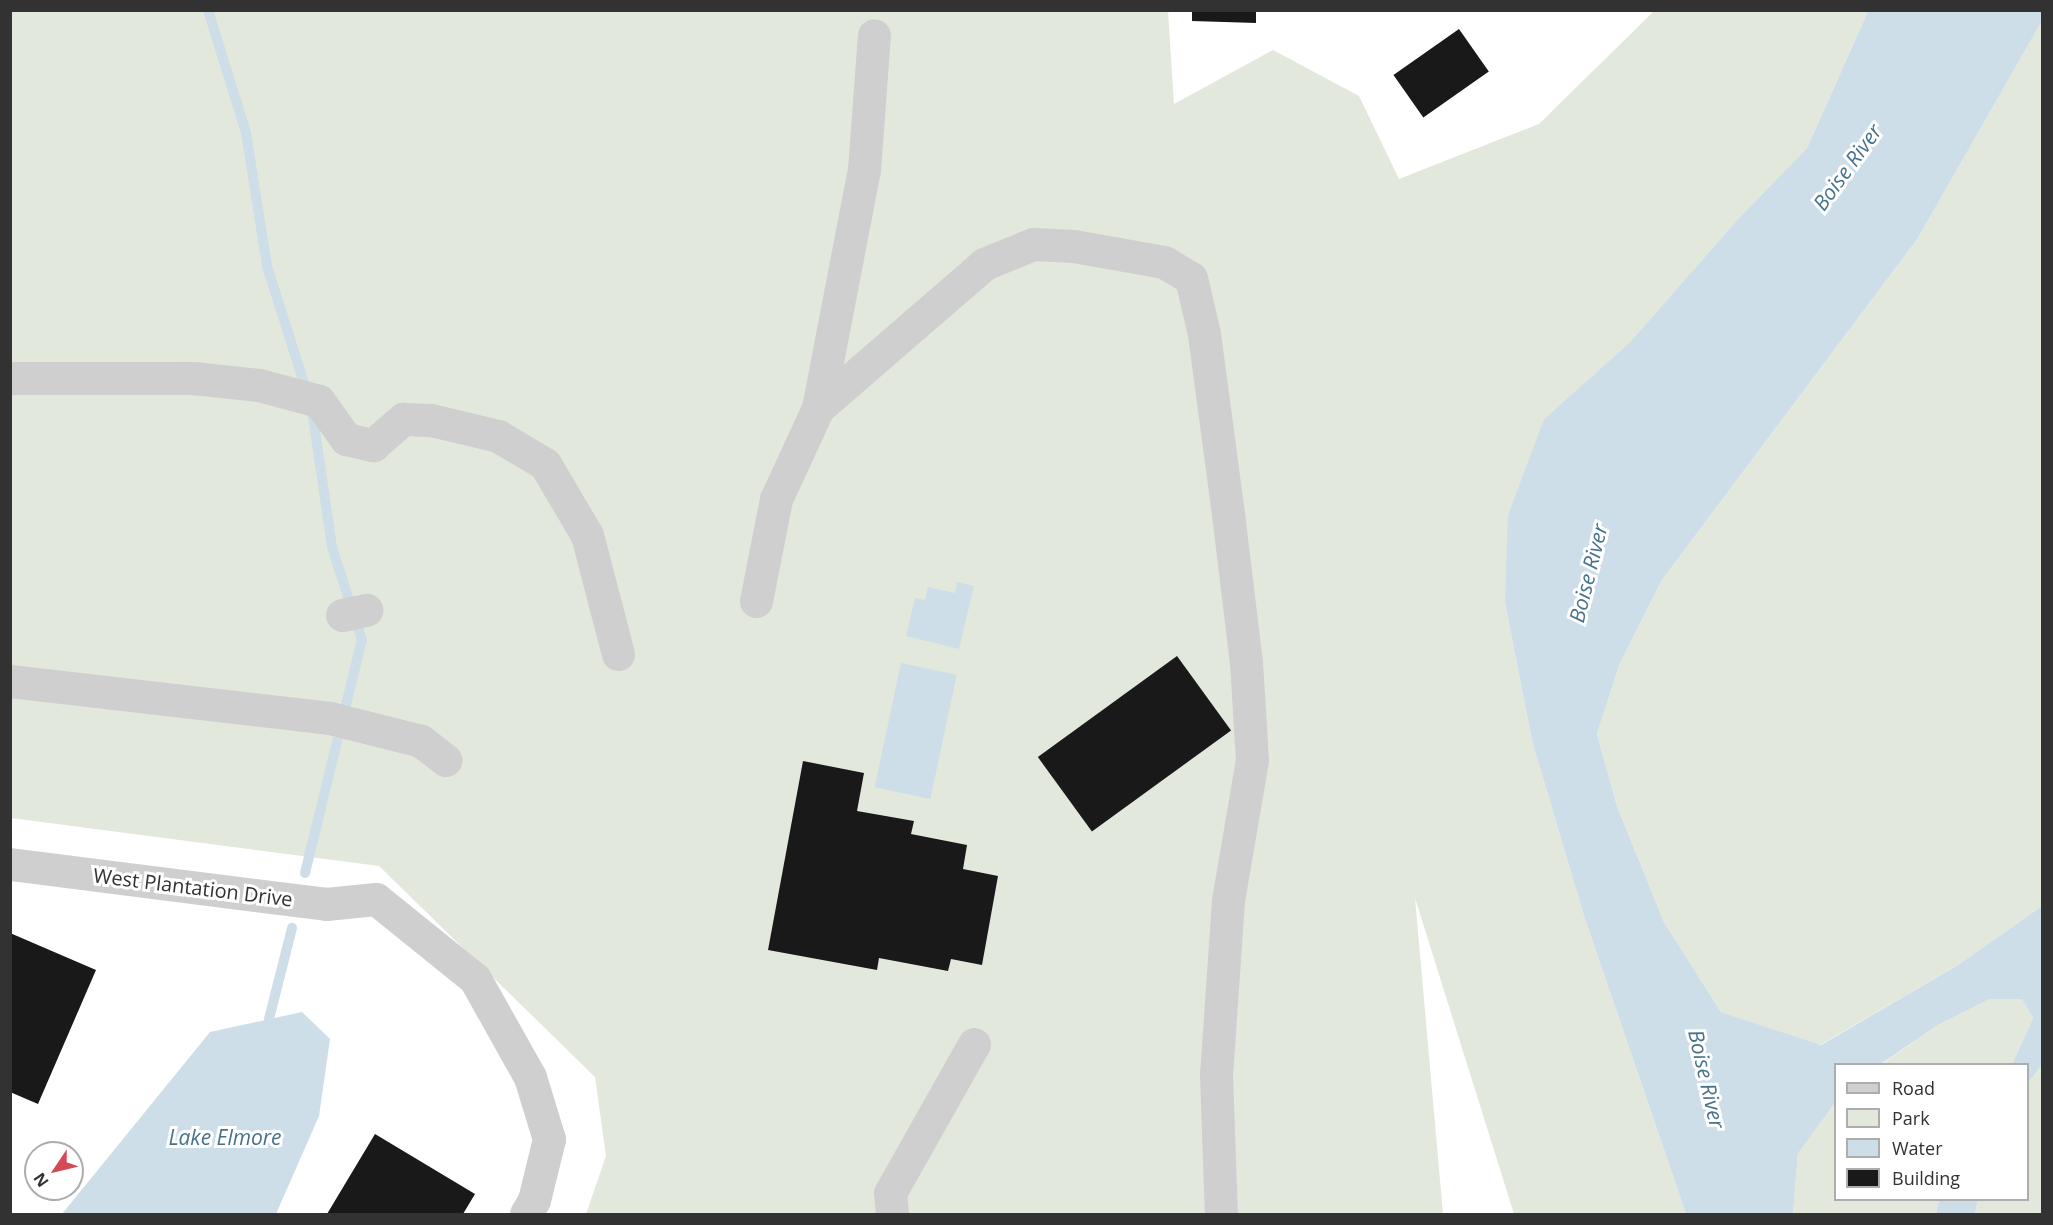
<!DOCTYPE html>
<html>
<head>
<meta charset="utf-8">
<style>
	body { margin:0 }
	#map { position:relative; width:2053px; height:1225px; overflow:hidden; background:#fff; font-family:"Open Sans",sans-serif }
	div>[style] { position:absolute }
	.green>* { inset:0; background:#e2e8dc }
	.water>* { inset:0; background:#cedee8; transform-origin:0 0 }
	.stream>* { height:10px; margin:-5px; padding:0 5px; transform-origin:5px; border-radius:5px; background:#cedee8 }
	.building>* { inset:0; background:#191919; transform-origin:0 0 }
	.minor>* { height:33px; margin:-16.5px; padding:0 16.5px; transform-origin:16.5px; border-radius:16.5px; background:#cfcfcf }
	span { translate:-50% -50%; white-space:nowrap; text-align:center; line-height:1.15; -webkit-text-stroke:6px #fff; paint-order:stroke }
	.street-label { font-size:20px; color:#323232 }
	.water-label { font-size:21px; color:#47728c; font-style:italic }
	.frame { position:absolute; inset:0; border:12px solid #323232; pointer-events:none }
	.legend { position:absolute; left:1834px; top:1063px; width:195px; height:138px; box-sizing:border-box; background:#fff; border:2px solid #adadad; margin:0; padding:8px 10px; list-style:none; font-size:18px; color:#323232 }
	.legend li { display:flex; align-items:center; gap:12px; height:30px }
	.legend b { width:30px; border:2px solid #adadad }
	.north { position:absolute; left:24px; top:1141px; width:60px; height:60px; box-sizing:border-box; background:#fff; border:2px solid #adadad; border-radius:50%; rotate:235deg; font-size:16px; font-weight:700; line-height:24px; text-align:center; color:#323232 }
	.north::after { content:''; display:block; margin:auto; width:21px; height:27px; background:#d34955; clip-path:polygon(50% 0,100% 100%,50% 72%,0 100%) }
</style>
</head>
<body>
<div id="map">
	<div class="green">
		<i style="clip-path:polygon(11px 11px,1168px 11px,1174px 104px,1273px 50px,1359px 96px,1399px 179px,1539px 124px,1654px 11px,1868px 11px,1807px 148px,1738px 219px,1630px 342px,1544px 419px,1505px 603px,1532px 741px,1584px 916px,1686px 1214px,1514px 1214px,1415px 898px,1443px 1214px,586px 1214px,606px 1156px,595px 1077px,379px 866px,11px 818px)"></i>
		<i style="clip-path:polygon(2042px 21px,2042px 906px,1958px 965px,1820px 1045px,1721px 1012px,1664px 922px,1617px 806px,1597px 734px,1620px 663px,1662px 580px,1918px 238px)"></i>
		<i style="clip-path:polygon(2022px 998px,2033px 1018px,2012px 1064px,1882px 1064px,1938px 1025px,1990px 999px)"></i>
		<i style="clip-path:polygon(2042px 1065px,2042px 1214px,1975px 1214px,1978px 1200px,2028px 1200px,2028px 1083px)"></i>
		<i style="clip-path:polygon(1835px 1103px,1836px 1200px,1939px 1200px,1936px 1214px,1793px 1214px,1798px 1152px)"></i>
	</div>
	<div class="water">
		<i style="clip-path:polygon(1868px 11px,2042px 11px,2042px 21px,1918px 238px,1662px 580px,1620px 663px,1597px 734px,1617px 806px,1664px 922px,1721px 1012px,1821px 1045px,1958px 965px,2042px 906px,2042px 1065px,2028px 1083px,2028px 1064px,2012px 1064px,2033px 1018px,2022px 999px,1990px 999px,1938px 1025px,1881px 1064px,1836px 1064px,1835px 1103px,1798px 1153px,1793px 1214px,1686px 1214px,1584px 916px,1532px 741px,1505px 603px,1508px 515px,1544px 419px,1630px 342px,1738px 219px,1807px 148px)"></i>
		<i style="clip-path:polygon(957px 582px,974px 586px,959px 649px,906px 636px,915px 598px,925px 600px,928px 587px,955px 593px)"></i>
		<i style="left:901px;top:663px;width:57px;height:127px;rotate:12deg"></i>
		<i style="clip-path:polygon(302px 1012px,330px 1039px,319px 1116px,276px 1214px,62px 1214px,210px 1032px)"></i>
		<i style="clip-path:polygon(1939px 1200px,1978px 1200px,1975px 1214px,1936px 1214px)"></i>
	</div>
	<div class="stream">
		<i style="left:208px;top:10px;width:129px;rotate:72.8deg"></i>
		<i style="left:246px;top:133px;width:135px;rotate:81deg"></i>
		<i style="left:267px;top:266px;width:133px;rotate:72.5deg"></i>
		<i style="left:305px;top:873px;width:240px;rotate:-76.3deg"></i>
		<i style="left:362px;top:640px;width:98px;rotate:-107.9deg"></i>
		<i style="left:332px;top:547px;width:138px;rotate:-98.3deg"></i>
		<i style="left:269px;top:1019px;width:94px;rotate:-75.8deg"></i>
	</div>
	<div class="building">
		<i style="clip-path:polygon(1192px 10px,1256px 10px,1256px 23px,1192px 21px)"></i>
		<i style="left:1459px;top:29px;width:52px;height:80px;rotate:55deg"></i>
		<i style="left:1177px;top:656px;width:92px;height:172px;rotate:54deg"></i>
		<i style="clip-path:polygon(803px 761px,864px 773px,857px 811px,914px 821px,911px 834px,967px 845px,963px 869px,998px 876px,982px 965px,951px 959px,948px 971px,879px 958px,877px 970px,768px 950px)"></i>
		<i style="clip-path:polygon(10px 933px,96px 970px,38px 1104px,10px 1092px)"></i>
		<i style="clip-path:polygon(375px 1134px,475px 1194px,463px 1214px,327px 1214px)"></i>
	</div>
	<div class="minor">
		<i style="left:10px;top:378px;width:183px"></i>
		<i style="left:193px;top:378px;width:66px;rotate:6.1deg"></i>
		<i style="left:259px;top:385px;width:62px;rotate:14.9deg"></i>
		<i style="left:319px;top:401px;width:47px;rotate:54.6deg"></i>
		<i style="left:346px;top:439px;width:28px;rotate:13deg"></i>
		<i style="left:373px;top:445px;width:40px;rotate:-41deg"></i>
		<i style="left:403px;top:419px;width:28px;rotate:2deg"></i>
		<i style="left:431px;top:420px;width:69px;rotate:13.4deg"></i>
		<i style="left:498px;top:436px;width:55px;rotate:30.8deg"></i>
		<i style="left:545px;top:464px;width:82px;rotate:59.4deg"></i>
		<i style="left:587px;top:535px;width:123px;rotate:75.4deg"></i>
		<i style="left:818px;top:408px;width:220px;rotate:-40.9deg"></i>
		<i style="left:984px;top:264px;width:53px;rotate:-22.2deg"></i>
		<i style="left:1033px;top:244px;width:41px;rotate:2.8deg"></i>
		<i style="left:1074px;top:246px;width:91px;rotate:10.1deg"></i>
		<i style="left:1164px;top:262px;width:31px;rotate:31deg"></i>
		<i style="left:1191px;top:278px;width:57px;rotate:76.9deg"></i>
		<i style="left:1204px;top:334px;width:182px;rotate:82.4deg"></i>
		<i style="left:1228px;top:514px;width:149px;rotate:83.1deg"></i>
		<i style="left:1246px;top:662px;width:98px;rotate:86.5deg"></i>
		<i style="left:1252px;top:760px;width:142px;rotate:99.7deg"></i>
		<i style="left:1228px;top:900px;width:174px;rotate:93.9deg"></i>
		<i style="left:1216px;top:1074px;width:140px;rotate:88deg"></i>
		<i style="left:756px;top:601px;width:104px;rotate:-78.9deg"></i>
		<i style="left:776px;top:499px;width:100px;rotate:-65.2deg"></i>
		<i style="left:818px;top:408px;width:242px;rotate:-79.1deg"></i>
		<i style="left:864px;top:170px;width:135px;rotate:-85.8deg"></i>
		<i style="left:342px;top:615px;width:25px;rotate:-12deg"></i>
		<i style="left:10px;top:681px;width:322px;rotate:6.6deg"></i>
		<i style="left:330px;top:718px;width:94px;rotate:14.2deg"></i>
		<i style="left:421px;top:741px;width:31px;rotate:38deg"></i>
		<i style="left:10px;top:864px;width:319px;rotate:7.2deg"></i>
		<i style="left:326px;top:904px;width:50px;rotate:-5.7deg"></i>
		<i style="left:376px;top:899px;width:127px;rotate:38.9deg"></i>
		<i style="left:475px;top:979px;width:112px;rotate:60.7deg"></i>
		<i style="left:530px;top:1077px;width:65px;rotate:73deg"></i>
		<i style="left:549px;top:1139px;width:63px;rotate:103.8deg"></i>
		<i style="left:534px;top:1200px;width:16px;rotate:120deg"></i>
		<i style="left:892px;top:1214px;width:21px;rotate:-95deg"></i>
		<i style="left:890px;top:1193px;width:171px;rotate:-60.6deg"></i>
	</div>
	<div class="street-label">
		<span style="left:193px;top:887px;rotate:7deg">West Plantation Drive</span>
	</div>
	<div class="water-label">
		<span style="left:1847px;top:167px;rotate:-54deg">Boise River</span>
		<span style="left:1588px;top:573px;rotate:-76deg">Boise River</span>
		<span style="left:1707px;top:1079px;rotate:77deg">Boise River</span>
		<span style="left:225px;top:1137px">Lake Elmore</span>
	</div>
	<div class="frame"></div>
	<ul class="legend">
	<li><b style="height:8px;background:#cfcfcf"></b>Road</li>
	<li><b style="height:16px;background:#e2e8dc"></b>Park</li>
	<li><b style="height:16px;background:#cedee8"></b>Water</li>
	<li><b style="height:16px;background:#191919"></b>Building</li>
	</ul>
	<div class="north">N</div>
</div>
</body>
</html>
